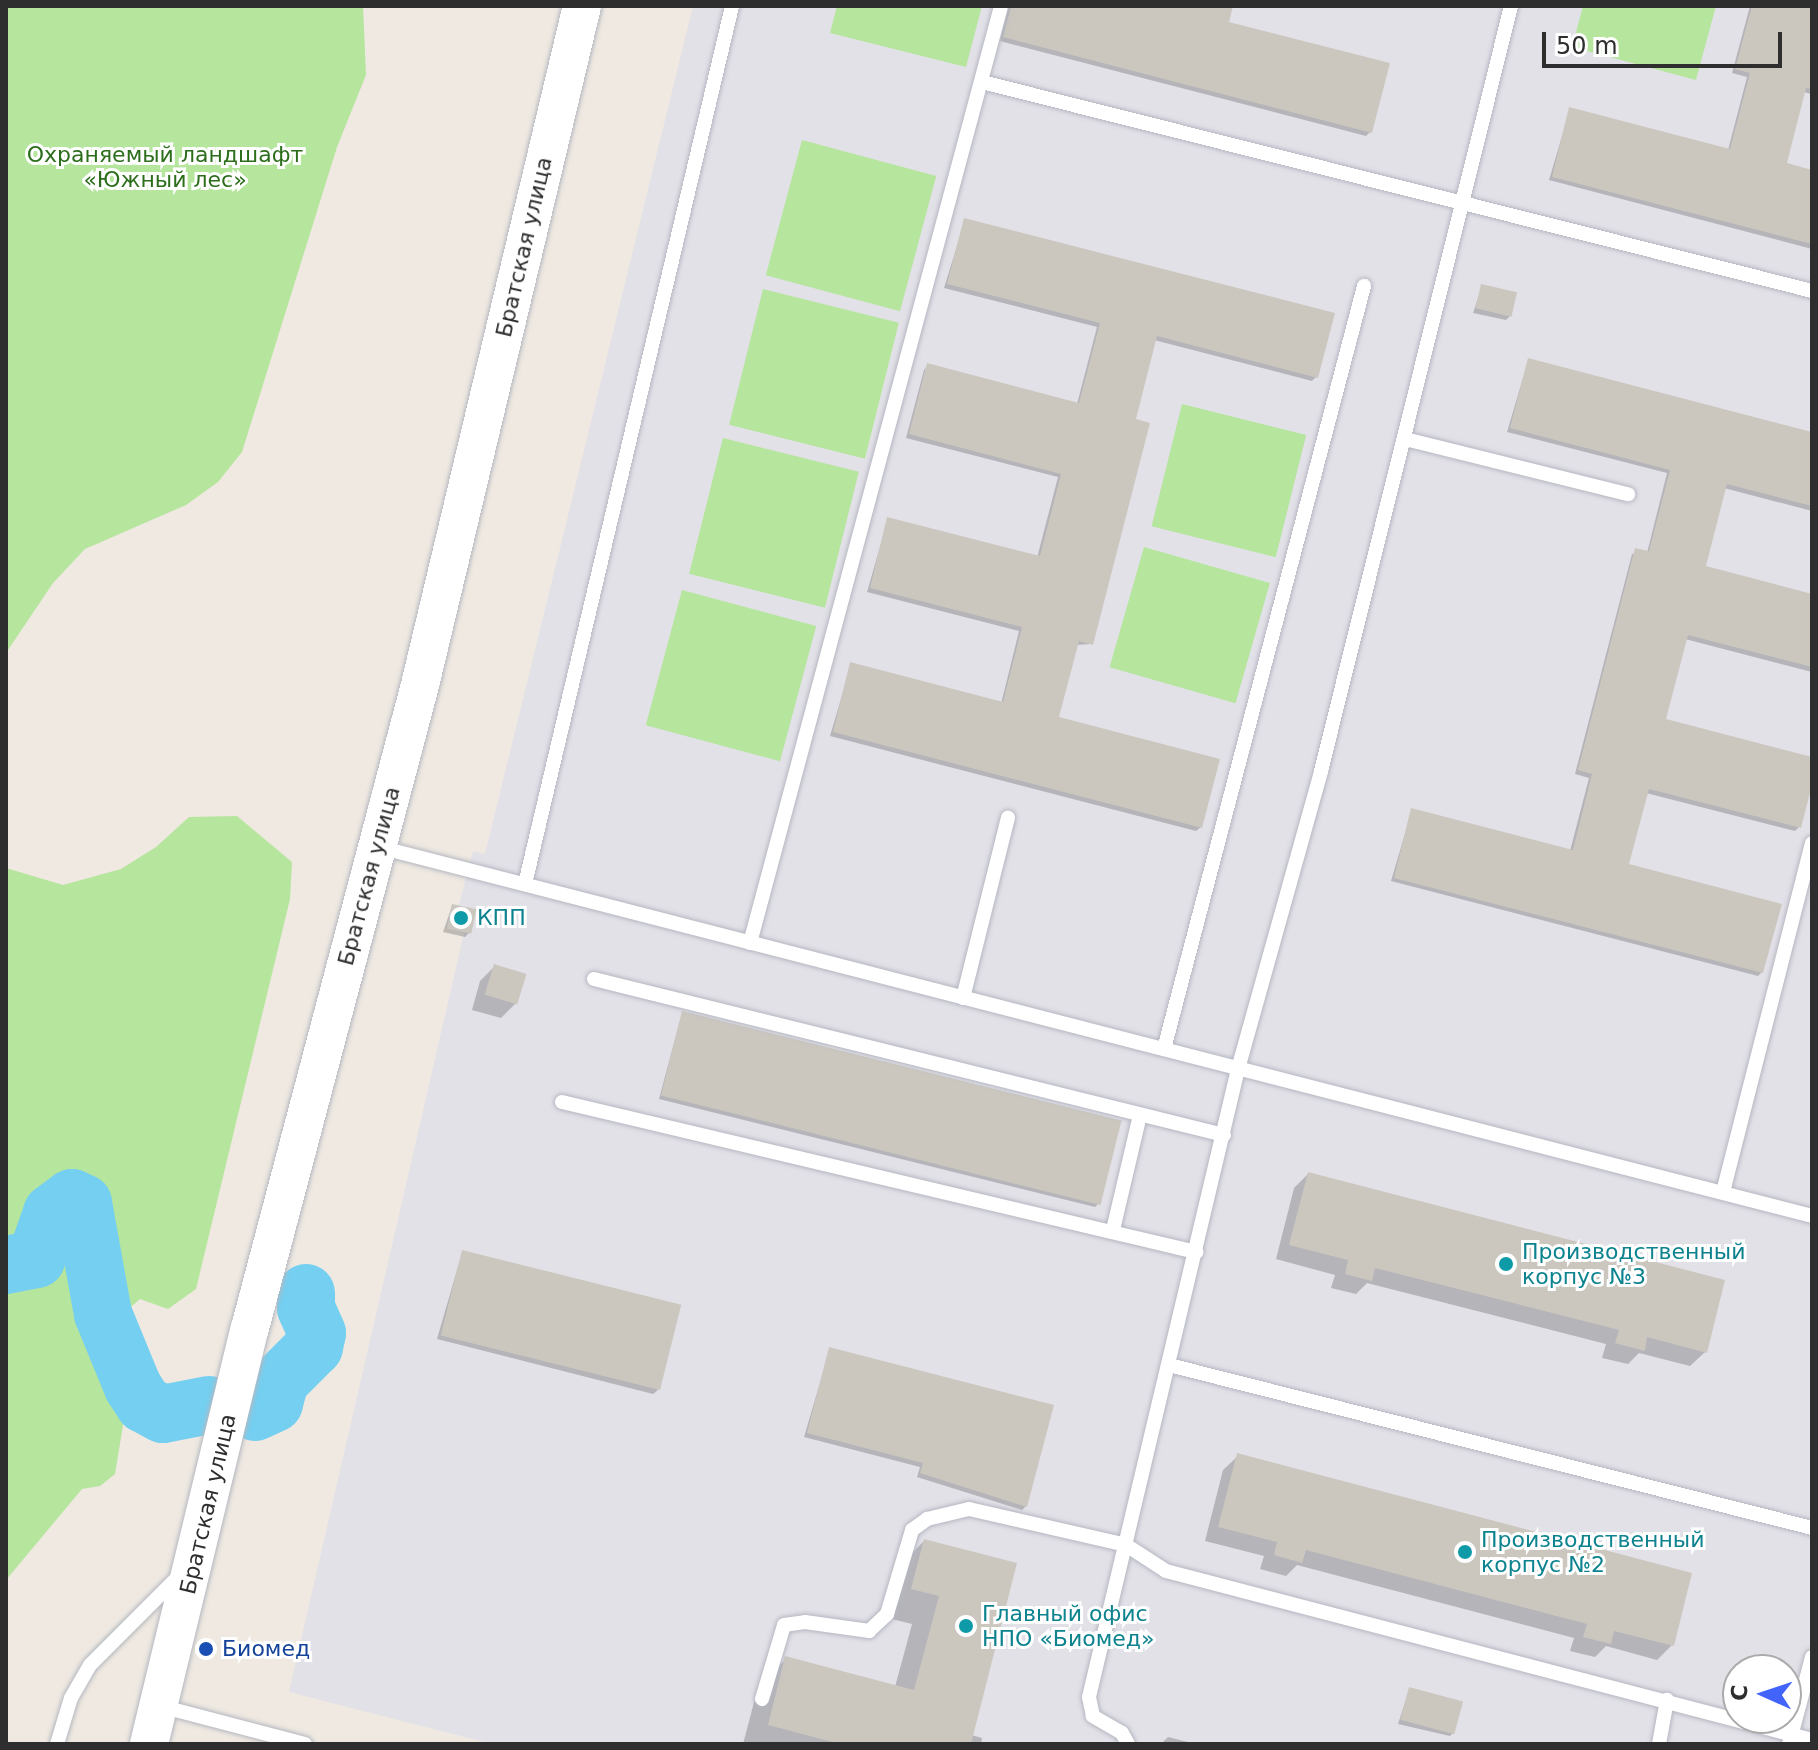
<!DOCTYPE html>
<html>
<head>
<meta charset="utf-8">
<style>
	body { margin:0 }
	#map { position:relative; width:1818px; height:1750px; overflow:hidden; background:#efe9e1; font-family:"DejaVu Sans",sans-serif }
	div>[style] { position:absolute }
	.industrial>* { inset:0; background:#e3e1e8 }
	.green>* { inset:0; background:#b6e59e; transform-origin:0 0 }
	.shadow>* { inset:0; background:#0003 }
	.river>* { height:58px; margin:-29px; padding:0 29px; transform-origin:29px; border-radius:29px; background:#75cff0 }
	.building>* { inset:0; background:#cbc7bf; transform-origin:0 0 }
	.roads { filter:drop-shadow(0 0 2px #b4b7c1) drop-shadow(0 0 2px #b4b7c1) }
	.lane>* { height:14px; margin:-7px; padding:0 7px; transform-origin:7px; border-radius:7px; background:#fff }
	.secondary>* { height:38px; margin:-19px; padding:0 19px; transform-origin:19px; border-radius:19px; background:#fff }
	.dots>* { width:22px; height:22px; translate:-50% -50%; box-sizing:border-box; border:4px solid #fff; border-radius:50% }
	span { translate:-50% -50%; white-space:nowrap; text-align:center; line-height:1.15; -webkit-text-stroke:6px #fff; paint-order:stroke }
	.park-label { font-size:22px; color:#2c6e1b }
	.street-label { font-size:22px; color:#2e2e2e }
	.culture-label { font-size:22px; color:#0d838f }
	.left { translate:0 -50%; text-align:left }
	.transit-label { font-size:22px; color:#164399 }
	.frame { position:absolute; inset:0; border:8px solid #2e2e2e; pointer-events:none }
	.north { position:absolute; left:1722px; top:1654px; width:80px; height:80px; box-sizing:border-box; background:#fff; border:2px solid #ababab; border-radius:50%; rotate:273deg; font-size:22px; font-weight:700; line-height:32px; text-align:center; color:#2e2e2e }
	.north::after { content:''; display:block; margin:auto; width:28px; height:36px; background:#4264fb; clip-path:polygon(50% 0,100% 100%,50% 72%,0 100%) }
	.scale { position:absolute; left:1542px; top:32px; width:240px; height:36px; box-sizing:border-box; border:4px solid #2e2e2e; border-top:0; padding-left:10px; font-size:24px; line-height:28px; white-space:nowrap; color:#2e2e2e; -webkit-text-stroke:6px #fff; paint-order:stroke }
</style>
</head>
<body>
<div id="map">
	<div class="industrial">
		<i style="clip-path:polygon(evenodd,693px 6px,1812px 6px,1812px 1744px,492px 1744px,289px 1692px,464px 933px,446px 928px,452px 904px,459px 905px,473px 851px,485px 854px,693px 6px,1738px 1670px,1786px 1670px,1786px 1718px,1738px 1718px,1738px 1670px)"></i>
	</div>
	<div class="green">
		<i style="clip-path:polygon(6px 6px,363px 6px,366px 75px,337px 147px,242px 452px,218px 482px,186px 505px,85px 549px,53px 583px,6px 653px)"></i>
		<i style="clip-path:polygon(837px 6px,982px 6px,966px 67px,830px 33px)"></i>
		<i style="clip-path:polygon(1583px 6px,1716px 6px,1696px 80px,1572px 47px)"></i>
		<i style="left:802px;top:140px;width:139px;height:140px;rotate:15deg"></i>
		<i style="left:763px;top:289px;width:140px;height:140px;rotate:14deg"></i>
		<i style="left:1182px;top:404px;width:128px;height:126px;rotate:14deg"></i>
		<i style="left:723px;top:438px;width:140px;height:140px;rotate:14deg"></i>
		<i style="left:1144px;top:547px;width:131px;height:125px;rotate:16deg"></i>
		<i style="left:682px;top:590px;width:139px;height:140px;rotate:15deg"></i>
		<i style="clip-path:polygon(237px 816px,292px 862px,290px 899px,196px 1289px,168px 1309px,140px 1299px,125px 1312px,117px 1339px,126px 1407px,115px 1474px,100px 1486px,82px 1489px,6px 1580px,6px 868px,63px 885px,121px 869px,156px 847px,189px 817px)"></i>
	</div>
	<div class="shadow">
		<i style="clip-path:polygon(1009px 6px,1231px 6px,1227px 23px,1370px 132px,1366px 136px,1000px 41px)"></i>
		<i style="clip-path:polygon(1750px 6px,1812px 6px,1812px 94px,1803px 92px,1784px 165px,1812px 172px,1812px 249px,1549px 180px,1570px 109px,1728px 150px,1747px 77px,1732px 73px)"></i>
		<i style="clip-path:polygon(965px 220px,1316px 377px,1312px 381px,1154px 340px,1133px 421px,1091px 644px,1076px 645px,1057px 719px,1201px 827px,1196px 831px,830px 736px,851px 665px,1001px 704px,1019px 631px,867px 592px,888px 519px,1037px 558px,1058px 477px,906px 438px,924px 370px,928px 366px,1077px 404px,1097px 327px,944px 288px)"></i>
		<i style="clip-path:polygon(1482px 286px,1510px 316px,1506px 320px,1473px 313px)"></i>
		<i style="clip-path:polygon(1528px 361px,1812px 434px,1812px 511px,1724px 488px,1704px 568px,1812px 596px,1812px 672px,1685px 639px,1664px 721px,1812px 759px,1799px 827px,1795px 831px,1646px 793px,1627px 866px,1762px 972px,1758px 976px,1391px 881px,1412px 810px,1570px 851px,1589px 778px,1575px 774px,1632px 554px,1647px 553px,1667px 473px,1507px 432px)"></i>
		<i style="clip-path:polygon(452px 906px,469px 933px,465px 937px,443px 932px)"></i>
		<i style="clip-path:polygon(495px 966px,515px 1004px,501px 1018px,472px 1010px,480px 981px)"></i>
		<i style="clip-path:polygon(682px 1013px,1099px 1203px,1095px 1207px,659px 1099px)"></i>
		<i style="clip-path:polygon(1308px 1174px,1705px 1352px,1690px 1366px,1639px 1353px,1628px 1364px,1602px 1358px,1606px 1344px,1367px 1283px,1356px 1294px,1331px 1288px,1335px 1275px,1276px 1259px,1294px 1188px)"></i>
		<i style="clip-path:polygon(462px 1253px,658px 1390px,653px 1394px,437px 1339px)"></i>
		<i style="clip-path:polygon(830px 1349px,1026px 1506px,1022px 1510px,917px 1477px,920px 1467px,804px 1437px)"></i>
		<i style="clip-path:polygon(1238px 1456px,1672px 1645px,1657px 1660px,1606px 1646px,1595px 1657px,1570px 1651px,1574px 1638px,1297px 1565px,1286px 1576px,1260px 1569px,1264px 1556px,1205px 1541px,1223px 1470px)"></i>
		<i style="clip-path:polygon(924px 1541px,1015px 1564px,971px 1735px,982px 1738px,981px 1744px,743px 1744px,758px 1687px,786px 1659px,895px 1687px,912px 1624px,884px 1617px,896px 1569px)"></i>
		<i style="clip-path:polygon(1409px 1690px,1454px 1732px,1450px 1736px,1398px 1724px)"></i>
		<i style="clip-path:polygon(1168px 1737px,1196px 1744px,1161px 1744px)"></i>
	</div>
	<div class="river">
		<i style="left:6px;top:1265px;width:31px;rotate:-11deg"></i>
		<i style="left:36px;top:1259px;width:49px;rotate:-70.8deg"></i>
		<i style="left:52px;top:1213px;width:25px;rotate:-37deg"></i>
		<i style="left:72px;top:1198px;width:12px;rotate:24deg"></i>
		<i style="left:83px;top:1203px;width:113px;rotate:79.8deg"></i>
		<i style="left:103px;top:1314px;width:79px;rotate:67.7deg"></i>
		<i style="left:133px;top:1387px;width:20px;rotate:57deg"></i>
		<i style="left:144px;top:1404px;width:21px;rotate:28deg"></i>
		<i style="left:163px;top:1414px;width:47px;rotate:-11.1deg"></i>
		<i style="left:255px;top:1412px;width:21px;rotate:-25deg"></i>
		<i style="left:274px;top:1403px;width:23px;rotate:-75deg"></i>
		<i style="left:280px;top:1381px;width:48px;rotate:-45deg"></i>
		<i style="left:314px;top:1347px;width:14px;rotate:-78deg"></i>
		<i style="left:317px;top:1333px;width:27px;rotate:-114deg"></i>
		<i style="left:306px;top:1308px;width:15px;rotate:-90deg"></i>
	</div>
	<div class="building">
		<i style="clip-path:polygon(1011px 6px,1233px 6px,1229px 22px,1390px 63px,1372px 133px,1003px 37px)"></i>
		<i style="clip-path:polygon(1752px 6px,1812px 6px,1812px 89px,1806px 88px,1787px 163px,1812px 170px,1812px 244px,1552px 177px,1569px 107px,1730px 149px,1750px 73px,1735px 69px)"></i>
		<i style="clip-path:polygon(964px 218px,1335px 313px,1318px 378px,1157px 336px,1136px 419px,1150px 423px,1093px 645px,1079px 641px,1059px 717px,1220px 759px,1202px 828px,833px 732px,850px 662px,1003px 702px,1022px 627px,870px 588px,887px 517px,1040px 556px,1061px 474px,909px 434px,927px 363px,1079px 403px,1100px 323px,947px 284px)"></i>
		<i style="left:1481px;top:284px;width:37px;height:25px;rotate:13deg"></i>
		<i style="clip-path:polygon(1528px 358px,1812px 432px,1812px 506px,1727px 484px,1706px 566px,1812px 594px,1812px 667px,1688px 635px,1666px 719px,1812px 757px,1812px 785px,1801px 828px,1649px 789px,1629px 864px,1782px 904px,1763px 973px,1394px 878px,1411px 808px,1573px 850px,1592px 774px,1578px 770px,1635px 548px,1649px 551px,1670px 470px,1510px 428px)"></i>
		<i style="left:452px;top:904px;width:25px;height:25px;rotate:12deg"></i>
		<i style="left:494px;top:964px;width:34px;height:32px;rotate:17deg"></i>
		<i style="left:682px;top:1011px;width:453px;height:87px;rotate:14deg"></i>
		<i style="clip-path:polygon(1308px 1172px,1725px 1280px,1707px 1353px,1647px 1337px,1645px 1351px,1615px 1343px,1619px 1330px,1375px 1268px,1372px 1281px,1345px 1274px,1348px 1260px,1289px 1245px)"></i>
		<i style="left:462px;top:1250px;width:226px;height:88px;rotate:14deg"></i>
		<i style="clip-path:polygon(829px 1347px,1054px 1405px,1027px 1507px,920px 1473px,923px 1463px,807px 1433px)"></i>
		<i style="clip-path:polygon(1237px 1453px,1692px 1573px,1674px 1646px,1614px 1631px,1611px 1644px,1583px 1637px,1587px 1624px,1306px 1550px,1302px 1563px,1274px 1555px,1277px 1542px,1218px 1527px)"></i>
		<i style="clip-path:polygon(924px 1539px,1017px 1563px,971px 1744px,840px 1744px,768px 1725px,785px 1656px,914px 1690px,939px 1596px,911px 1589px)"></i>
		<i style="left:1409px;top:1687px;width:56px;height:34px;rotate:15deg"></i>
	</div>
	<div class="roads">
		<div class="lane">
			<i style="left:982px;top:82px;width:856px;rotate:14.13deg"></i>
			<i style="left:1405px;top:439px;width:230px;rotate:13.9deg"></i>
			<i style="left:379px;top:847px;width:1480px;rotate:14.44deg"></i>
			<i style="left:525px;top:884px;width:902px;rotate:-76.73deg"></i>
			<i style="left:750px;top:943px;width:970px;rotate:-75deg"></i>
			<i style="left:594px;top:979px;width:649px;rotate:13.91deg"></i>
			<i style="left:963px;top:998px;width:186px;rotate:-76deg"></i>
			<i style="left:1164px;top:1049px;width:789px;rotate:-75.31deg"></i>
			<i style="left:562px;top:1102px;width:652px;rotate:13.31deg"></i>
			<i style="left:1723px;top:1192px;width:360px;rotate:-75.7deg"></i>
			<i style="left:1113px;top:1230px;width:118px;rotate:-76.8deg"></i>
			<i style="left:1169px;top:1365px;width:663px;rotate:14.22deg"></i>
			<i style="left:762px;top:1699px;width:77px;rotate:-73.4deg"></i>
			<i style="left:784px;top:1625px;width:21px;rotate:-8deg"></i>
			<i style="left:805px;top:1622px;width:65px;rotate:8deg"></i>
			<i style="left:869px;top:1631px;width:25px;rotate:-43deg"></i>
			<i style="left:887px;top:1614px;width:88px;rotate:-73.4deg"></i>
			<i style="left:912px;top:1530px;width:19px;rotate:-36deg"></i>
			<i style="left:927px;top:1519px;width:43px;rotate:-13.4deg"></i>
			<i style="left:969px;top:1509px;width:161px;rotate:12.9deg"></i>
			<i style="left:1126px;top:1545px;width:48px;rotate:33deg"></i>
			<i style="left:1166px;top:1571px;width:668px;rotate:14.66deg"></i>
			<i style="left:160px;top:1706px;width:150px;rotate:14.7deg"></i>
			<i style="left:57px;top:1744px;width:48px;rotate:-73.1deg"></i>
			<i style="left:71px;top:1698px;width:38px;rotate:-60deg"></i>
			<i style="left:90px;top:1665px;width:129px;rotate:-45deg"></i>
			<i style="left:1128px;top:1744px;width:13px;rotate:-119deg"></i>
			<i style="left:1122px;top:1733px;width:34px;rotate:-150deg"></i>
			<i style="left:1093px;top:1716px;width:19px;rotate:-102deg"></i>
			<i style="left:1089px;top:1697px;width:645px;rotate:-76.65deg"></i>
			<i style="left:1238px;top:1069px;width:309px;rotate:-74.4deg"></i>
			<i style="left:1321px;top:771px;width:788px;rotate:-76.05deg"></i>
			<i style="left:1659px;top:1744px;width:45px;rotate:-79.7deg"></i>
			<i style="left:1789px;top:1744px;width:90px;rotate:-75.2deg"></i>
		</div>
		<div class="secondary">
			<i style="left:149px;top:1744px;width:428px;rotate:-76.4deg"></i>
			<i style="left:250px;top:1328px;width:665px;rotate:-75.19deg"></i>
			<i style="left:420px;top:685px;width:698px;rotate:-76.58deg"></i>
		</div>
	</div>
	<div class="dots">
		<i style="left:461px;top:918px;background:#0f9aa8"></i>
		<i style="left:1506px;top:1264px;background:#0f9aa8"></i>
		<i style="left:1465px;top:1552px;background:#0f9aa8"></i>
		<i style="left:966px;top:1626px;background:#0f9aa8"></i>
		<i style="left:206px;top:1649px;background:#1a4fb4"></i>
	</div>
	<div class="park-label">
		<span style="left:165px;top:167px">Охраняемый ландшафт<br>«Южный лес»</span>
	</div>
	<div class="street-label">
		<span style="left:524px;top:247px;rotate:-77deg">Братская улица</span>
		<span style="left:369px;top:876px;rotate:-75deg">Братская улица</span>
		<span style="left:208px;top:1504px;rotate:-77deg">Братская улица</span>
	</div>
	<div class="culture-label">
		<span class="left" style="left:477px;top:918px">КПП</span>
		<span class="left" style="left:1522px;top:1264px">Производственный<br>корпус №3</span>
		<span class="left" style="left:1481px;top:1552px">Производственный<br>корпус №2</span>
		<span class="left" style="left:982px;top:1626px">Главный офис<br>НПО «Биомед»</span>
	</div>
	<div class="transit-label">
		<span class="left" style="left:222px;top:1649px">Биомед</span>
	</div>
	<div class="frame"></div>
	<div class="north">С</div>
	<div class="scale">50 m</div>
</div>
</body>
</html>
